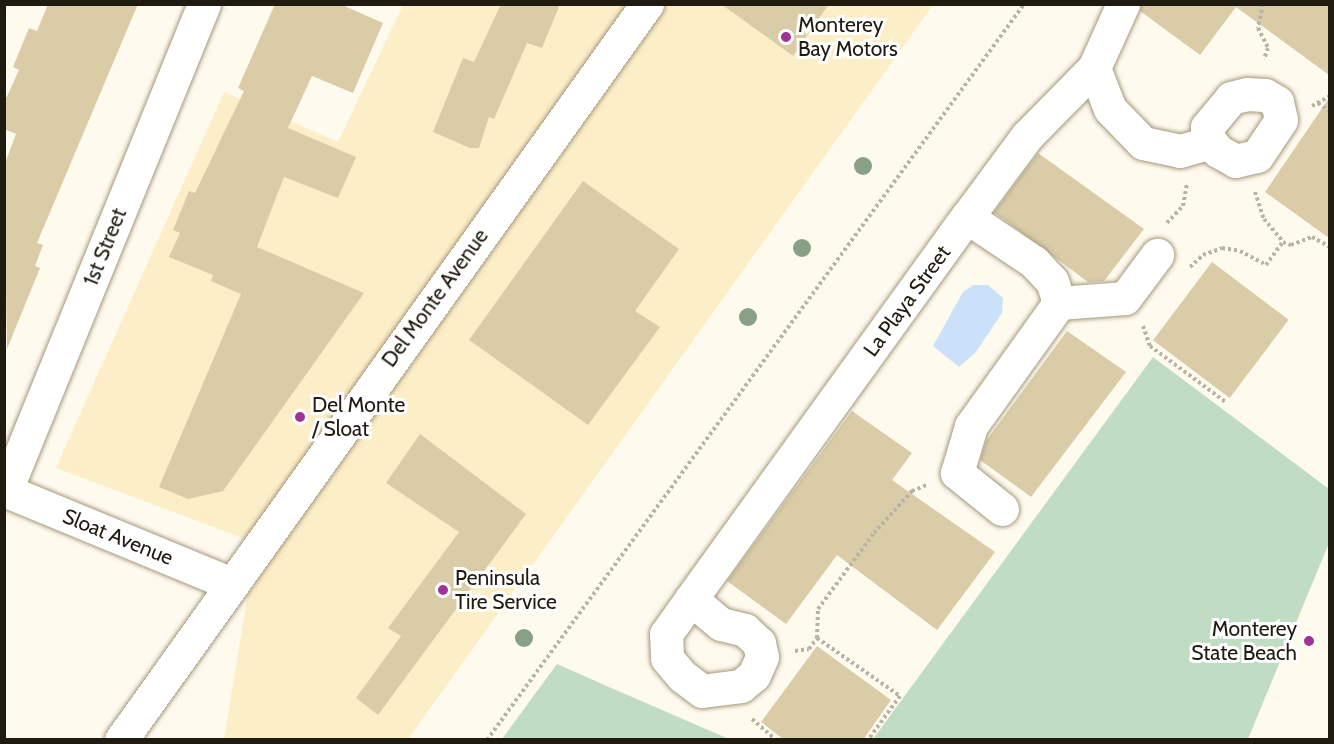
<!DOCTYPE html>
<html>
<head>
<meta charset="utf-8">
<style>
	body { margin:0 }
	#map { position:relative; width:1334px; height:744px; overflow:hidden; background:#fffaee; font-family:Cabin,sans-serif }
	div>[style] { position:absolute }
	.built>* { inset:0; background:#fceec7 }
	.green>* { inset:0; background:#c0dcc3 }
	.water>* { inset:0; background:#cbe1fa }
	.building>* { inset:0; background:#d9cca7; transform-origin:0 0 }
	.path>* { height:4px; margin-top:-2px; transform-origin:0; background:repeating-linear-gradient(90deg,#b7b3a7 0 3px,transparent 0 6px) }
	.roads { filter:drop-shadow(0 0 2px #a3997c) drop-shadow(0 0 2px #a3997c) }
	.street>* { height:33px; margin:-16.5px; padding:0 16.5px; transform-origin:16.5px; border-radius:16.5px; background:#fff }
	.secondary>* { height:33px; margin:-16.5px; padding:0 16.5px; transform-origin:16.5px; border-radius:16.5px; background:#fff }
	.primary>* { height:33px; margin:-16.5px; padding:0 16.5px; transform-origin:16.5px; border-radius:16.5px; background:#fff }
	.trees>* { width:18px; height:18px; margin:-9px; border-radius:50%; background:#88a085 }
	.dots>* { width:16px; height:16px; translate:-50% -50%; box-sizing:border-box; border:3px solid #fff; border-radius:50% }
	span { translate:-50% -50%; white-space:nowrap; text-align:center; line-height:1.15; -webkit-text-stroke:6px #fff; paint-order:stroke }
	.poi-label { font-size:21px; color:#1f1b10 }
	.left { translate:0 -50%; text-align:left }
	.right { translate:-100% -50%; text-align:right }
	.street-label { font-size:21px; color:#1f1b10 }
	.frame { position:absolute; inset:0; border:6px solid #1f1b10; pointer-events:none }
</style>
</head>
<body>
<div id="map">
	<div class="built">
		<i style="clip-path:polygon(403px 5px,933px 5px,408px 739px,224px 739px,256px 543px,56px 468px,224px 92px,338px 142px)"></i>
	</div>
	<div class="green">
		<i style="clip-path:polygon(1153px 357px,1329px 489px,1329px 543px,1248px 739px,873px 739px)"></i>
		<i style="clip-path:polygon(557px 664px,609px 687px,729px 739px,502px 739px)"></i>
	</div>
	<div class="water">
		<i style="clip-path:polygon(973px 285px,988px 285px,1003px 298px,1002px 313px,976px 352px,959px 367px,933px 346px,963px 292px)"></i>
	</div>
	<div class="building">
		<i style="clip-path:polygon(48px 4px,138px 4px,37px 243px,43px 245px,35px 266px,40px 268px,7px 349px,4px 166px,16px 134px,4px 129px,4px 103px,19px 70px,13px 67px,29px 28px,37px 31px)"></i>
		<i style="clip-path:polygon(275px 4px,340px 4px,383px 23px,353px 93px,312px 76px,288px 128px,356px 157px,338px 198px,284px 177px,257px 247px,364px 293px,223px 491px,188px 499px,159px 487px,241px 294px,211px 281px,213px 275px,169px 257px,180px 233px,173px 230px,189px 191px,195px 193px,244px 91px,238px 88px)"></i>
		<i style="clip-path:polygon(501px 4px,560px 4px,542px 48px,527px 43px,494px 119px,489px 117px,479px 148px,470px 148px,433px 132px,463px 58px,474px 62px)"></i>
		<i style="clip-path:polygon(721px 4px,829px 4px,793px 56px)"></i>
		<i style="clip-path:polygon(1141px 4px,1329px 4px,1329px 75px,1236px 7px,1200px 55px,1140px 11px)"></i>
		<i style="clip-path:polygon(1329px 98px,1329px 238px,1265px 192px)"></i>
		<i style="clip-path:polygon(1038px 153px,1144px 229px,1104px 281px,1088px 282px,994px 212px)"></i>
		<i style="clip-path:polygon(583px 181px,679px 249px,635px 311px,660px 327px,588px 425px,469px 340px)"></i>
		<i style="left:1212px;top:262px;width:96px;height:98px;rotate:37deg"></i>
		<i style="clip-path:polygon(1067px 331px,1126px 372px,1031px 497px,980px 460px,986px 441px)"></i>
		<i style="clip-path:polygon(852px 411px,912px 453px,892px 480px,995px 552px,937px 630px,837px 555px,786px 624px,727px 581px)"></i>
		<i style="clip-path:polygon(420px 434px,526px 514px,378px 715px,356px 698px,401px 636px,388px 628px,459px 532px,386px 483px)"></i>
		<i style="clip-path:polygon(817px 646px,891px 700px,863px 740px,784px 740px,761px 722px)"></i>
	</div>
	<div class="path">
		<i style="left:1263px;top:4px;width:25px;rotate:102deg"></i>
		<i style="left:1258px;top:28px;width:22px;rotate:63deg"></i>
		<i style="left:1268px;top:48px;width:12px;rotate:110deg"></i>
		<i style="left:1318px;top:103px;width:14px;rotate:34deg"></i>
		<i style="left:1312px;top:106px;width:21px;rotate:-29deg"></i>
		<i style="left:1255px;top:192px;width:28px;rotate:72deg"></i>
		<i style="left:1264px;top:219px;width:30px;rotate:50deg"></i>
		<i style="left:1283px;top:242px;width:9px;rotate:21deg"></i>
		<i style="left:1291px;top:245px;width:22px;rotate:-21deg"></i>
		<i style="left:1312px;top:237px;width:21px;rotate:29deg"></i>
		<i style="left:1167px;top:223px;width:23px;rotate:-47deg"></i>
		<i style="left:1183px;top:206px;width:23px;rotate:-80deg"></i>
		<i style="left:1190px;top:267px;width:18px;rotate:-43deg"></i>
		<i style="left:1203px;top:255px;width:20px;rotate:-20deg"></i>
		<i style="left:1222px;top:248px;width:18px;rotate:9deg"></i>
		<i style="left:1240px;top:251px;width:30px;rotate:28deg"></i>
		<i style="left:1266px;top:265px;width:29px;rotate:-54deg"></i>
		<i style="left:1143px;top:326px;width:21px;rotate:71deg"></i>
		<i style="left:1150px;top:346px;width:96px;rotate:36.5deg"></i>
		<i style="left:817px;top:638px;width:101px;rotate:34.9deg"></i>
		<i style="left:900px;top:696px;width:54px;rotate:126deg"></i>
		<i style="left:795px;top:651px;width:14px;rotate:-8deg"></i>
		<i style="left:809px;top:649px;width:14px;rotate:-54deg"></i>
		<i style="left:817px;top:638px;width:29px;rotate:-88deg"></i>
		<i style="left:818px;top:609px;width:94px;rotate:-53.6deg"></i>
		<i style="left:874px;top:533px;width:57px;rotate:-47.9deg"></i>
		<i style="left:912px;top:491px;width:16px;rotate:-22deg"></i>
		<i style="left:752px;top:719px;width:32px;rotate:41deg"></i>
		<i style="left:487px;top:740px;width:911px;rotate:-53.88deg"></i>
	</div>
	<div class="roads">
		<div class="street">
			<i style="left:1094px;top:68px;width:44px;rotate:68.7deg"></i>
			<i style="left:1110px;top:109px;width:47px;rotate:45.9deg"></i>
			<i style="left:1143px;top:143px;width:38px;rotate:12deg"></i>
			<i style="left:1180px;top:151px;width:32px;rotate:-16deg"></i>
			<i style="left:1247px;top:94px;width:18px;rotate:3deg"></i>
			<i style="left:1265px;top:95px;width:14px;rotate:30deg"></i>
			<i style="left:1277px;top:102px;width:18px;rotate:77deg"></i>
			<i style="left:1281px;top:120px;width:43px;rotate:123.7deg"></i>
			<i style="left:1257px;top:156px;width:22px;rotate:167deg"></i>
			<i style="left:1236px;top:161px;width:21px;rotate:-151deg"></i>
			<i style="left:1218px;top:151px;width:16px;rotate:-128deg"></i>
			<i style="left:1208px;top:138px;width:11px;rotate:-95deg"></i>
			<i style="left:1207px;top:127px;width:38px;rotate:-50deg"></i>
			<i style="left:1231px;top:98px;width:16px;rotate:-14deg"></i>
			<i style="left:967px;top:217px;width:81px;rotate:33.9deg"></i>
			<i style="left:1034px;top:262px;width:26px;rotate:47deg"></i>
			<i style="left:1052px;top:281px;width:23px;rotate:72deg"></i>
			<i style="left:6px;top:490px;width:525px;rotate:-67.83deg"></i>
			<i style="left:1002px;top:509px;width:58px;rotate:-141.3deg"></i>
			<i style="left:957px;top:473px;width:49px;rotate:-73.4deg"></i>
			<i style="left:971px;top:426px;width:151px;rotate:-54.4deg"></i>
			<i style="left:1059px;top:303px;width:66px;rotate:-4.3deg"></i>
			<i style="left:1125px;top:298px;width:54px;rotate:-53.3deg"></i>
			<i style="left:691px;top:599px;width:39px;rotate:40deg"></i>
			<i style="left:721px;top:624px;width:25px;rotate:14deg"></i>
			<i style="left:745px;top:630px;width:19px;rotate:43deg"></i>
			<i style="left:759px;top:643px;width:14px;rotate:78deg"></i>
			<i style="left:762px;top:657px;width:20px;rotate:114deg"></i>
			<i style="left:754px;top:675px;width:17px;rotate:140deg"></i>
			<i style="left:741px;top:686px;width:39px;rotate:173deg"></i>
			<i style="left:702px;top:691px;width:25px;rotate:-143deg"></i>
			<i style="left:682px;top:676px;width:23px;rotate:-130deg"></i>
			<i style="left:667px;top:658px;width:24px;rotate:-92deg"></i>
			<i style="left:666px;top:634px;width:43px;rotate:-54.5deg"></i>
			<i style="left:691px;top:599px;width:471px;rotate:-54.2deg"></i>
			<i style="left:967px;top:217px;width:101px;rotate:-53.5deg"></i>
			<i style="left:1027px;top:136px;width:95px;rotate:-45.4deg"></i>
			<i style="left:1094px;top:68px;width:70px;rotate:-65.6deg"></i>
		</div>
		<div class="secondary">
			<i style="left:4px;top:490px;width:247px;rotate:22.4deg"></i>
		</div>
		<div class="primary">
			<i style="left:121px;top:740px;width:905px;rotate:-54.45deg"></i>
		</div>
	</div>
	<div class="trees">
		<i style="left:863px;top:166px"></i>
		<i style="left:802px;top:248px"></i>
		<i style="left:748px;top:317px"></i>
		<i style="left:524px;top:638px"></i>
	</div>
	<div class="dots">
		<i style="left:786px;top:37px;background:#9f3496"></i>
		<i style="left:300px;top:417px;background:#9f3496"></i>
		<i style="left:443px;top:590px;background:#9f3496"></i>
		<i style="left:1309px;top:641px;background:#9f3496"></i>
	</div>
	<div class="poi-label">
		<span class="left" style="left:798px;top:37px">Monterey<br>Bay Motors</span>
		<span class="left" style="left:312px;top:417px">Del Monte<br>/ Sloat</span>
		<span class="left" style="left:455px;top:590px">Peninsula<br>Tire Service</span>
		<span class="right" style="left:1297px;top:641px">Monterey<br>State Beach</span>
	</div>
	<div class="street-label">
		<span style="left:105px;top:247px;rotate:-68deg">1st Street</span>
		<span style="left:435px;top:298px;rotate:-54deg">Del Monte Avenue</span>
		<span style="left:907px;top:301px;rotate:-54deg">La Playa Street</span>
		<span style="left:118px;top:537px;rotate:22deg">Sloat Avenue</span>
	</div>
	<div class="frame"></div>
</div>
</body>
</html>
